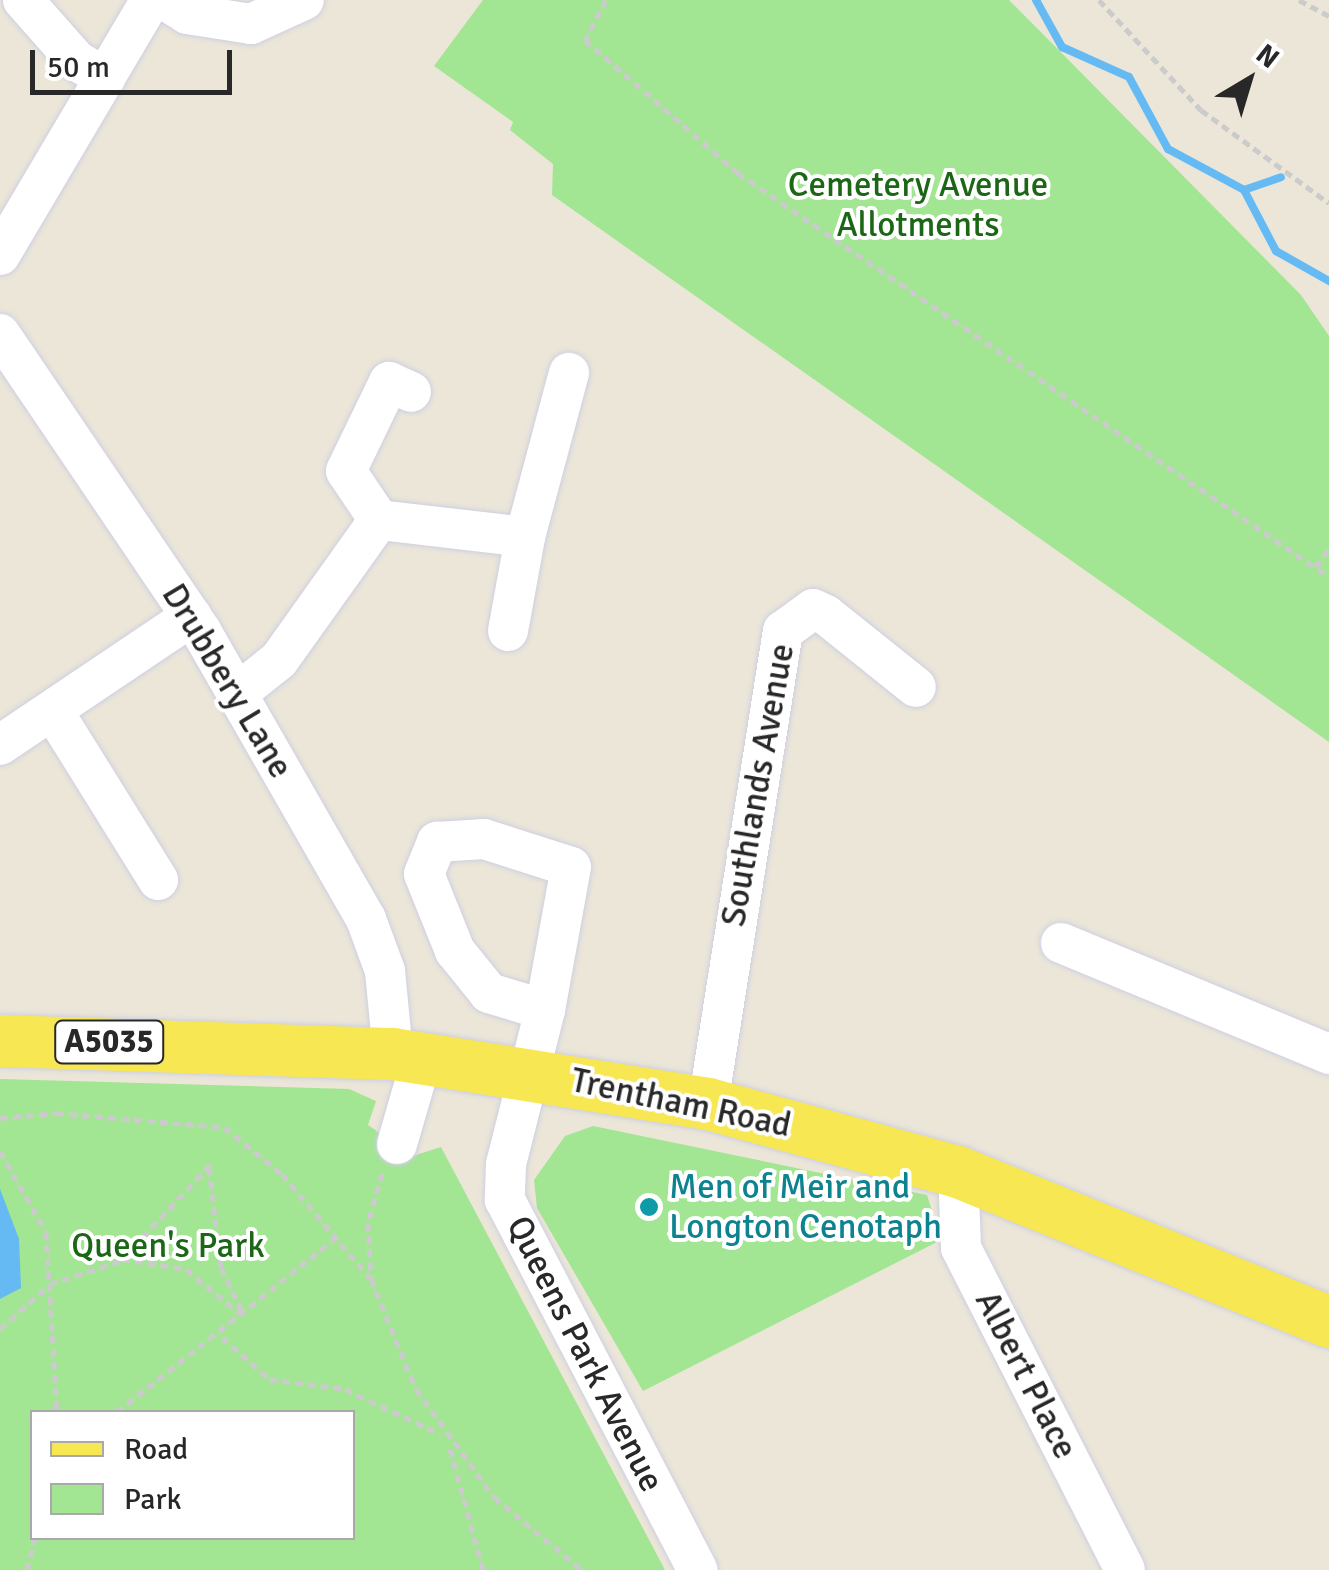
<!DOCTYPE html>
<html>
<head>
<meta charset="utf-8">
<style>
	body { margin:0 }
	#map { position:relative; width:1329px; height:1570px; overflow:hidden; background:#ebe6d8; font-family:Signika,sans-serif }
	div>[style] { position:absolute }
	.green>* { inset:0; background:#a2e592 }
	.water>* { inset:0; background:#65baf4 }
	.stream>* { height:8px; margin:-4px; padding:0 4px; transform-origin:4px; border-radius:4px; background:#65baf4 }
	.path>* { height:5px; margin-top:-2.5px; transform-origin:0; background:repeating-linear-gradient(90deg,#cbcbcb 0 8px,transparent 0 13px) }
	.roads { filter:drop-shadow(0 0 2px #cecfe2) drop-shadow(0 0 2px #cecfe2) }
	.minor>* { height:40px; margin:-20px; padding:0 20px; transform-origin:20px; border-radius:20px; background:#fff }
	.major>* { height:52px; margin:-26px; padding:0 26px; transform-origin:26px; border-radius:26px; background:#f7e752 }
	.dots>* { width:28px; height:28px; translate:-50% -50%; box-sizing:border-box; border:5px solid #fff; border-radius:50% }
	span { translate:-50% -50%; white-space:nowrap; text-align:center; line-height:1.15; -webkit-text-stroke:8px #fff; paint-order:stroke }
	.shield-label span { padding:2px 8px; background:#fff; border:2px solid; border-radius:8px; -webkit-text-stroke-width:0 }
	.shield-label { font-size:32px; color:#282828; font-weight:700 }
	.park-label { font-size:35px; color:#1b6716 }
	.street-label { font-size:35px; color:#282828 }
	.culture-label { font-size:35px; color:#0d838f }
	.left { translate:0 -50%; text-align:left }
	.legend { position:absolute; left:30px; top:1410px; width:325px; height:130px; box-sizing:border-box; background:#fff; border:2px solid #a9a9a9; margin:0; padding:12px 18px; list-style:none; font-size:30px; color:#282828 }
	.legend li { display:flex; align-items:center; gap:20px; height:50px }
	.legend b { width:50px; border:2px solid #a9a9a9 }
	.north { position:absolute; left:1199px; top:30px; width:100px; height:100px; -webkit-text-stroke:8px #fff; paint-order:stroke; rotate:38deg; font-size:28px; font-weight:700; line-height:40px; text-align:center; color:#282828 }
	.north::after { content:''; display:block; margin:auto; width:35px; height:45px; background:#282828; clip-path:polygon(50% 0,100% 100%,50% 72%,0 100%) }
	.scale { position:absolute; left:30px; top:50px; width:202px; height:45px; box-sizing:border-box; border:5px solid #282828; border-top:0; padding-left:12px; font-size:30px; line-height:35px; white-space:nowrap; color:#282828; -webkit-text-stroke:8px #fff; paint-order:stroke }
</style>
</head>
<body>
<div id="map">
	<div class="green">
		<i style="clip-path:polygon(483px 0,1009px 0,1301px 295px,1329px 336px,1329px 742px,552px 195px,553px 164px,510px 130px,513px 122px,434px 66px)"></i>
		<i style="clip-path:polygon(evenodd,0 1079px,349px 1089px,376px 1101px,368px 1125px,413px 1156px,441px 1147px,665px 1570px,0 1570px,0 1079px,32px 1412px,352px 1412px,352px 1538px,32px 1538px,32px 1412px)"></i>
		<i style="clip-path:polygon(593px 1126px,927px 1195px,941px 1240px,643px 1391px,537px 1208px,534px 1180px,565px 1136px)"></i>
	</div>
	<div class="water">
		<i style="clip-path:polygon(0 1189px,19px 1239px,21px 1288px,0 1299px)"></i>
	</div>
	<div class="stream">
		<i style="left:1036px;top:0;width:54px;rotate:61deg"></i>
		<i style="left:1062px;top:47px;width:73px;rotate:24.1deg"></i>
		<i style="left:1129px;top:77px;width:82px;rotate:61.6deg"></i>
		<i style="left:1168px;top:149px;width:86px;rotate:28.3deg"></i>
		<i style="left:1244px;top:190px;width:69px;rotate:62.3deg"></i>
		<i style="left:1276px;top:251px;width:61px;rotate:29.5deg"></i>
		<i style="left:1244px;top:190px;width:39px;rotate:-19deg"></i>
	</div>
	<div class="path">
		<i style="left:606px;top:0;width:45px;rotate:117.7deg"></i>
		<i style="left:585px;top:40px;width:203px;rotate:41deg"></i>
		<i style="left:738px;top:173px;width:716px;rotate:34.36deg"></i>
		<i style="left:1099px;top:0;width:150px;rotate:47.2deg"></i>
		<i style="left:1201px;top:110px;width:158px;rotate:36deg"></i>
		<i style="left:1299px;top:0;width:34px;rotate:28deg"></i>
		<i style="left:1316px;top:567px;width:22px;rotate:-54deg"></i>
		<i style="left:0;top:1118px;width:56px;rotate:-5.1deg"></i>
		<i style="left:56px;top:1113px;width:169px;rotate:4.8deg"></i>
		<i style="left:224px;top:1127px;width:75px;rotate:39deg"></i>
		<i style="left:282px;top:1174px;width:136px;rotate:49.8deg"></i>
		<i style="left:0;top:1151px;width:93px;rotate:60.4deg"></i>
		<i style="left:46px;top:1232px;width:180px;rotate:86.5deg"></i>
		<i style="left:210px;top:1165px;width:129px;rotate:133.1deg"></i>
		<i style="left:122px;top:1259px;width:65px;rotate:8.9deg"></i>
		<i style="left:186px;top:1269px;width:75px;rotate:39.6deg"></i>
		<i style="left:209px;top:1168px;width:101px;rotate:83.2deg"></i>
		<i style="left:221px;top:1268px;width:48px;rotate:64deg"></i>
		<i style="left:382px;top:1173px;width:52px;rotate:105.6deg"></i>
		<i style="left:368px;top:1223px;width:56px;rotate:86.9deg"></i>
		<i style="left:371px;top:1279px;width:119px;rotate:67.8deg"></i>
		<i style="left:416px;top:1389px;width:133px;rotate:54.2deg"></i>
		<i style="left:494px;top:1497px;width:114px;rotate:39.7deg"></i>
		<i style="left:0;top:1329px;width:67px;rotate:-42deg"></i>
		<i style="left:50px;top:1284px;width:77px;rotate:-18.2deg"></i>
		<i style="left:222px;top:1337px;width:63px;rotate:41.8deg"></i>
		<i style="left:269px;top:1379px;width:77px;rotate:7.5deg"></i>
		<i style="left:345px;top:1389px;width:105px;rotate:25.3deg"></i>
		<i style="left:117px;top:1412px;width:280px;rotate:-38.5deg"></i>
		<i style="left:450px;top:1449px;width:125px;rotate:74.7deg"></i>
		<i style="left:27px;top:1570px;width:33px;rotate:-76deg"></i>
	</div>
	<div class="roads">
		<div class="minor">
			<i style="left:23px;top:0;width:81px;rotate:48.5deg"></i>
			<i style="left:77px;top:61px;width:33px;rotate:31deg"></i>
			<i style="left:165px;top:0;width:26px;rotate:32deg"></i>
			<i style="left:187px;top:14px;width:65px;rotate:8.9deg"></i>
			<i style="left:251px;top:24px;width:58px;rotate:-24.4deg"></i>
			<i style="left:0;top:255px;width:296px;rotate:-59.4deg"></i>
			<i style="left:0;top:334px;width:359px;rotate:55.9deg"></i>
			<i style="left:201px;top:631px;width:332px;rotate:60.2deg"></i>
			<i style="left:366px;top:919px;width:55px;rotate:69.9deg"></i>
			<i style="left:385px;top:971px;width:83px;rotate:84.5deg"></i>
			<i style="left:379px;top:520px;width:59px;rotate:-124deg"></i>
			<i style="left:346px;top:471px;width:99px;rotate:-64.2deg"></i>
			<i style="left:389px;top:382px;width:24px;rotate:24deg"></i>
			<i style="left:508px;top:631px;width:96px;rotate:-79.7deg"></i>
			<i style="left:239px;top:692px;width:51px;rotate:-38.7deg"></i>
			<i style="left:279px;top:660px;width:172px;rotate:-54.5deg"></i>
			<i style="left:379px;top:520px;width:147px;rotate:6.6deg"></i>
			<i style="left:525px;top:537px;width:170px;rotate:-75deg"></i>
			<i style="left:53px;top:711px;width:199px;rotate:58.1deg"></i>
			<i style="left:0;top:745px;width:231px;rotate:-33.9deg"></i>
			<i style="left:1061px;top:943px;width:290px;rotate:22.5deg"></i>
			<i style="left:545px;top:1010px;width:59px;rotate:-163.1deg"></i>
			<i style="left:489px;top:993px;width:54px;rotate:-129deg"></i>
			<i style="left:455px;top:951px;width:83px;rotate:-111.9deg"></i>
			<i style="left:424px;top:874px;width:35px;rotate:-68deg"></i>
			<i style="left:437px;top:842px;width:47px;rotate:-3.7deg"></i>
			<i style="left:484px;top:839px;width:91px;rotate:17.8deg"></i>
			<i style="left:571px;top:867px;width:145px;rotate:100.3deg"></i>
			<i style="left:545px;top:1010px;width:159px;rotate:104.2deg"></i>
			<i style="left:506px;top:1164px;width:36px;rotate:92deg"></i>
			<i style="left:505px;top:1200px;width:417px;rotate:62.5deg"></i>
			<i style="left:708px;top:1104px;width:479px;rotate:-81deg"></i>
			<i style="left:783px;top:631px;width:37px;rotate:-36deg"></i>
			<i style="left:813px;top:609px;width:14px;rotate:25deg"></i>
			<i style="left:826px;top:615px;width:115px;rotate:38.7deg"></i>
			<i style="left:397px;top:1144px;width:90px;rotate:-73.8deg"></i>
			<i style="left:958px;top:1172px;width:76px;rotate:87.7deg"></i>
			<i style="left:961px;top:1248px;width:361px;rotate:63deg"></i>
		</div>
		<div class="major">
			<i style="left:0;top:1041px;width:393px;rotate:1.9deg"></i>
			<i style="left:393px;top:1054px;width:319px;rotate:9deg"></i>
			<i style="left:708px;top:1104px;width:259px;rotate:15.2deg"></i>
			<i style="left:958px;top:1172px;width:400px;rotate:22deg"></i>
		</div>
	</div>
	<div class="dots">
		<i style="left:649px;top:1207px;background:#0f9aa8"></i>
	</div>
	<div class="shield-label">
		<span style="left:109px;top:1042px">A5035</span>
	</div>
	<div class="park-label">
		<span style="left:918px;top:205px">Cemetery Avenue<br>Allotments</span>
		<span style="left:168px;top:1246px">Queen's Park</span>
	</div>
	<div class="street-label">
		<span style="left:227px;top:681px;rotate:59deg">Drubbery Lane</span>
		<span style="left:758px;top:785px;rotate:-80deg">Southlands Avenue</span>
		<span style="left:681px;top:1103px;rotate:12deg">Trentham Road</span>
		<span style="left:585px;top:1354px;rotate:63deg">Queens Park Avenue</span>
		<span style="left:1026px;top:1375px;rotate:63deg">Albert Place</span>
	</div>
	<div class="culture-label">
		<span class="left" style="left:669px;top:1207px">Men of Meir and<br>Longton Cenotaph</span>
	</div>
	<ul class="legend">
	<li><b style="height:12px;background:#f7e752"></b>Road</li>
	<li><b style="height:28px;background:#a2e592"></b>Park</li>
	</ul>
	<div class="north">N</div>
	<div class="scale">50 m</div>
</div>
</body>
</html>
